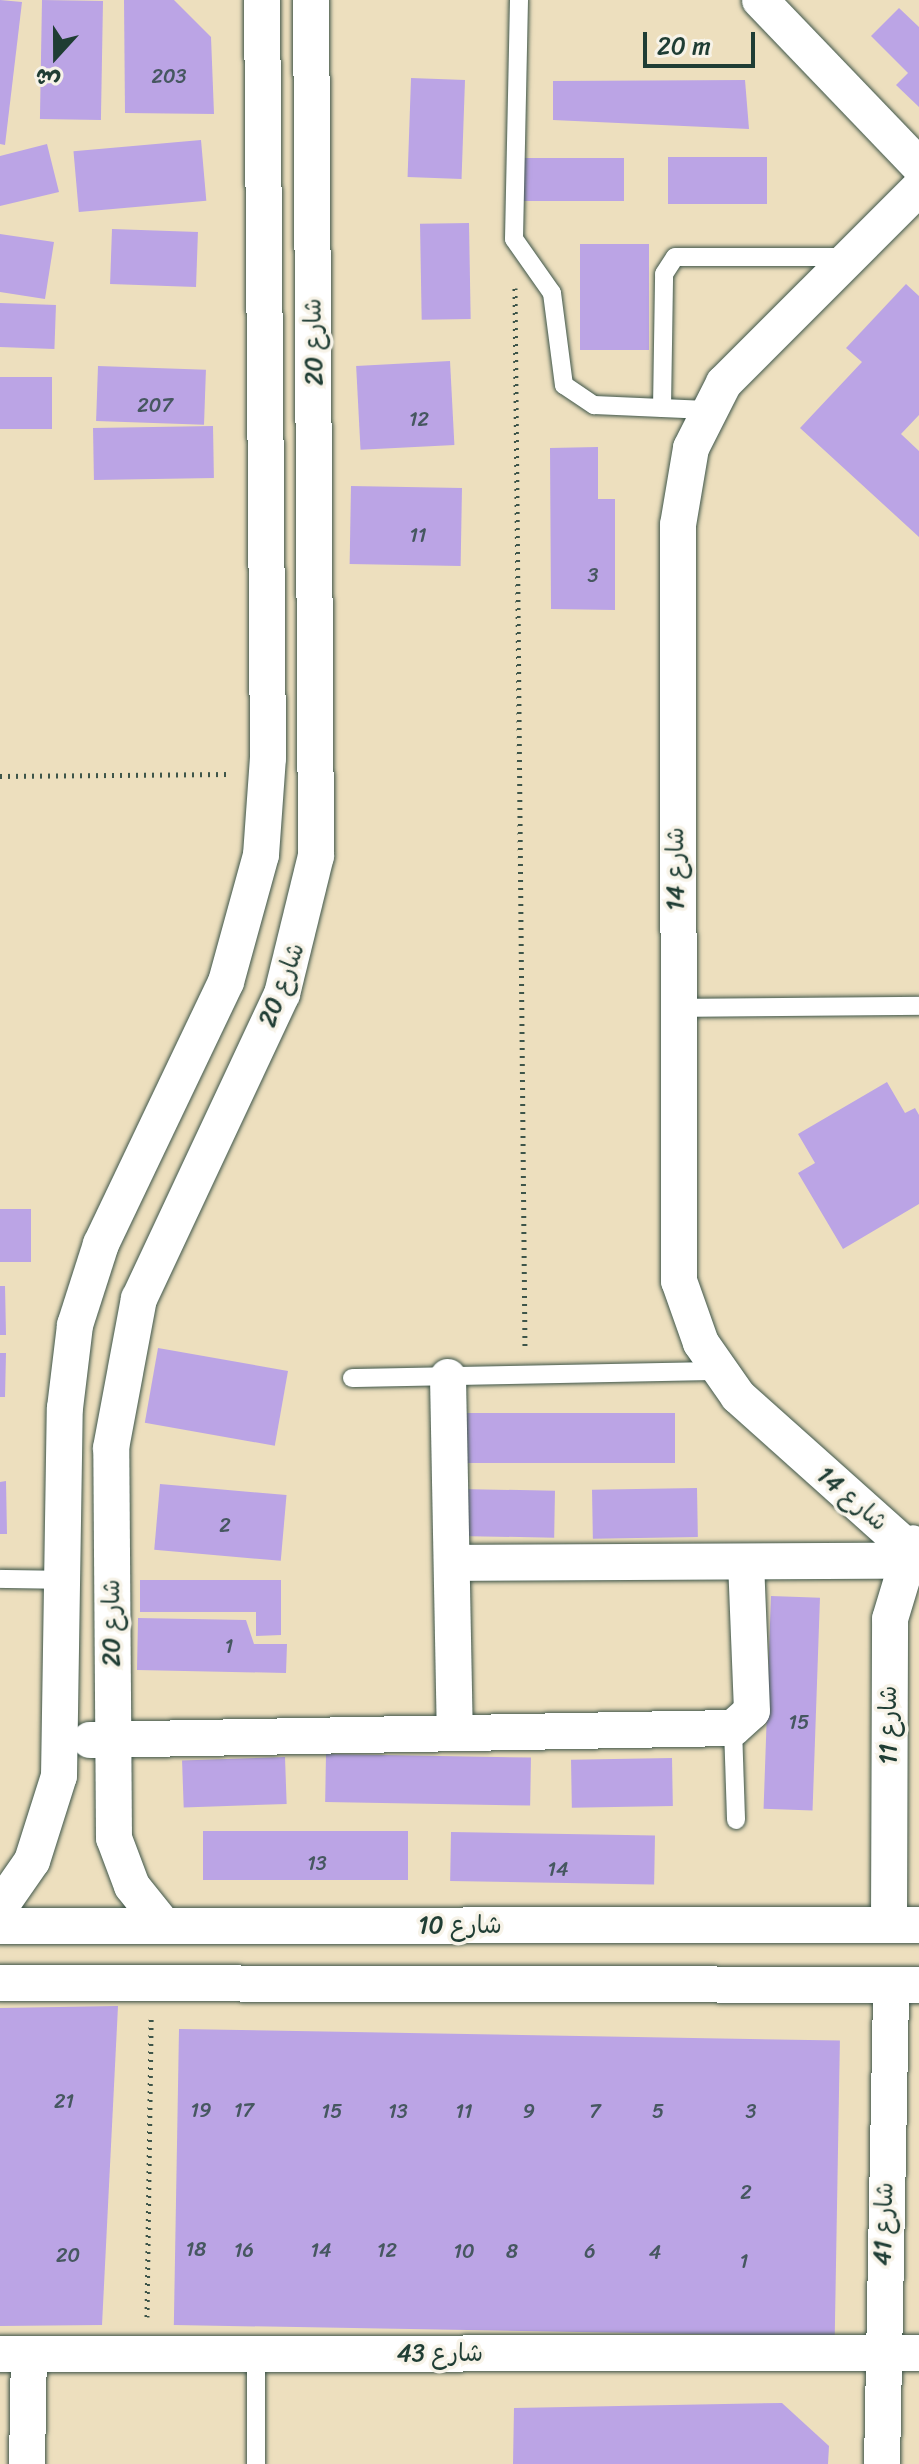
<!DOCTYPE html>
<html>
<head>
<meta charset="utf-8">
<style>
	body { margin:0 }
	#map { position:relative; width:919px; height:2464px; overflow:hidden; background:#eddfbe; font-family:Sriracha,"Playpen Sans Arabic",sans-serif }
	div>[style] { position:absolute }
	.building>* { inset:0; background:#bba4e5; transform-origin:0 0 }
	.path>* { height:5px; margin-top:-2.5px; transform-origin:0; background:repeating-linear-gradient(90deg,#3e5549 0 2px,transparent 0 8px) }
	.roads { filter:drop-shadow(0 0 2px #3e5549) drop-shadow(0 0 2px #3e5549) }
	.lane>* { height:18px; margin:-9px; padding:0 9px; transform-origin:9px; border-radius:9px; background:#fff }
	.street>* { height:36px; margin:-18px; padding:0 18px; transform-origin:18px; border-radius:18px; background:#fff }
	span { translate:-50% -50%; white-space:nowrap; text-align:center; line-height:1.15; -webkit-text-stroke:7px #f7f3e8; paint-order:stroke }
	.number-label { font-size:20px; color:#465760 }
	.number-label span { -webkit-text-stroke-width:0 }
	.street-label { font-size:24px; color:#1f3d34 }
	.north { position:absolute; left:16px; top:16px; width:80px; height:80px; -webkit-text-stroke:6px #f7f3e8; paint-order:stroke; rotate:201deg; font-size:22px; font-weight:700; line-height:32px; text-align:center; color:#1f3d34 }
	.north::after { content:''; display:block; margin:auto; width:28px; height:36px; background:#1f3d34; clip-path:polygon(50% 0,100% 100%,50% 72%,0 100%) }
	.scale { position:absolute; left:643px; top:32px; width:112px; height:36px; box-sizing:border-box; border:4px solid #1f3d34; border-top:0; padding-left:10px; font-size:24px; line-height:28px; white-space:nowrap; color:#1f3d34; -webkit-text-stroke:6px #f7f3e8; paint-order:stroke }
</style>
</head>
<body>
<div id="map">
	<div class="building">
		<i style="clip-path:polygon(0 0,22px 2px,5px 145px,0 144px)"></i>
		<i style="left:42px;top:0;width:61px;height:119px;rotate:1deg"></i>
		<i style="clip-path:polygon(124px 0,174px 0,211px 37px,214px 114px,125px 113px)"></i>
		<i style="clip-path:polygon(899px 8px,919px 27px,919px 107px,896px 85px,908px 73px,871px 36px)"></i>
		<i style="left:465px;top:80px;width:99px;height:54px;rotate:92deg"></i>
		<i style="clip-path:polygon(745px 80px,749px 129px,553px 120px,553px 81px)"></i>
		<i style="left:201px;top:140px;width:61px;height:128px;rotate:85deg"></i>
		<i style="clip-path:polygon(47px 144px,59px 192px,0 206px,0 156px)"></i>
		<i style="left:668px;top:157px;width:99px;height:47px"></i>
		<i style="left:523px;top:158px;width:101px;height:43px"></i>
		<i style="left:469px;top:223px;width:96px;height:49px;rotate:89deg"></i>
		<i style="left:112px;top:229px;width:86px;height:55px;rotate:2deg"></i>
		<i style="clip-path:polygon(0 234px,54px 242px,45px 299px,0 292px)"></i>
		<i style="left:580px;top:244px;width:69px;height:106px"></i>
		<i style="clip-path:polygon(906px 284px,919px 296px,919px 415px,901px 434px,919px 451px,919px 537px,800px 428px,862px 362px,846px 348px)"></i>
		<i style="left:0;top:303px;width:56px;height:44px;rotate:2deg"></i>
		<i style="left:450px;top:361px;width:84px;height:94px;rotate:87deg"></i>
		<i style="left:98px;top:366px;width:108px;height:55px;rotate:2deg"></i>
		<i style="left:0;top:377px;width:52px;height:52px"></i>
		<i style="left:213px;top:426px;width:52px;height:120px;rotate:89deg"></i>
		<i style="clip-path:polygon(598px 447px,598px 499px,615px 499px,615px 610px,551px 609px,550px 448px)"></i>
		<i style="left:351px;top:486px;width:111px;height:78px;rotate:1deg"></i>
		<i style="clip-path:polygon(887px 1082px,905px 1113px,915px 1108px,919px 1115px,919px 1204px,843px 1249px,798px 1173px,815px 1163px,798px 1134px)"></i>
		<i style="left:0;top:1209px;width:31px;height:53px"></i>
		<i style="clip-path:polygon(0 1286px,5px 1286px,6px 1335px,0 1335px)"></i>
		<i style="left:158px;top:1348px;width:132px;height:76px;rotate:10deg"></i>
		<i style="clip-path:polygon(0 1353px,6px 1353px,5px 1397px,0 1397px)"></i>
		<i style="left:467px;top:1413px;width:208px;height:50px"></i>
		<i style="clip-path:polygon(6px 1481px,7px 1534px,0 1534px,0 1482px)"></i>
		<i style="left:160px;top:1484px;width:127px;height:66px;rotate:5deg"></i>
		<i style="left:697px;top:1488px;width:49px;height:105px;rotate:89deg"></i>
		<i style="left:459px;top:1489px;width:96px;height:47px;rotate:1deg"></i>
		<i style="clip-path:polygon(140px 1580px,281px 1580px,281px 1635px,256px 1636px,256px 1612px,140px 1612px)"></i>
		<i style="left:771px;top:1596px;width:49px;height:213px;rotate:2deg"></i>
		<i style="clip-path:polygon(138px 1618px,246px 1620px,254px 1644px,287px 1644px,286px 1673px,137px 1670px)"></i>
		<i style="left:326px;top:1754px;width:205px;height:48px;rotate:1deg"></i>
		<i style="left:285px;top:1757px;width:47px;height:103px;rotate:88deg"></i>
		<i style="left:672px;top:1758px;width:48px;height:101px;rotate:89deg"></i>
		<i style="left:203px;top:1831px;width:205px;height:49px"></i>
		<i style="left:451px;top:1832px;width:204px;height:49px;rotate:1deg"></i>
		<i style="clip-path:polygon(118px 2006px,102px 2325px,0 2326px,0 2008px)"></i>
		<i style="left:179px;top:2029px;width:661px;height:296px;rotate:1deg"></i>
		<i style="clip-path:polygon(782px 2403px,829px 2446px,828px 2464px,513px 2464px,514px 2408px)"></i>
	</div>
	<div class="path">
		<i style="left:515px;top:288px;width:1058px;rotate:89.46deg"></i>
		<i style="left:0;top:776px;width:230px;rotate:-0.5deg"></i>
		<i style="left:147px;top:2317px;width:298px;rotate:-89.2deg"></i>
	</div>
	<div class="roads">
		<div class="lane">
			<i style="left:519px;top:0;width:239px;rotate:91.2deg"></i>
			<i style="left:514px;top:239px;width:66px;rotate:54.9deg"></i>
			<i style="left:552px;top:293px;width:93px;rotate:82.6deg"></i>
			<i style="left:564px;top:385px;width:36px;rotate:34deg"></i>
			<i style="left:594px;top:405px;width:113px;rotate:2.5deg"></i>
			<i style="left:662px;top:408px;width:134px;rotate:-89.1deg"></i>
			<i style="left:664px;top:274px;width:20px;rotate:-57deg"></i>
			<i style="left:675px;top:257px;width:172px"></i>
			<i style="left:675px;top:1008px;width:244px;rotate:-0.5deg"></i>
			<i style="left:352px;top:1378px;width:365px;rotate:-1.1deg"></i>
			<i style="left:0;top:1579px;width:62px;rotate:0.9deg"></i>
			<i style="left:733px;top:1728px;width:92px;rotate:88.1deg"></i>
			<i style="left:256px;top:2464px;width:110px;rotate:-90deg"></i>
		</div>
		<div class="street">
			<i style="left:760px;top:0;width:230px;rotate:46.2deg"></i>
			<i style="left:448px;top:1377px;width:352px;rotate:88.9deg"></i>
			<i style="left:909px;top:1549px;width:229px;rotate:-138.2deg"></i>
			<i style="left:738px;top:1396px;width:65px;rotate:-124.9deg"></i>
			<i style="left:701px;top:1343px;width:66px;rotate:-109.5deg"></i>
			<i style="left:679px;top:1281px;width:756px;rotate:-90.08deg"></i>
			<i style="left:678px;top:525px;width:78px;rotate:-80.4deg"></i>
			<i style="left:691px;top:448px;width:73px;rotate:-63.1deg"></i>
			<i style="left:724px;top:383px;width:276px;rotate:-45deg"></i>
			<i style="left:452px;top:1563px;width:452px;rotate:-0.3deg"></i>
			<i style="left:90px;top:1740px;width:643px;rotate:-1.07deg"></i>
			<i style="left:733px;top:1728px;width:25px;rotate:-42deg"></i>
			<i style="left:752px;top:1711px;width:148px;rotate:-92.3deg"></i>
			<i style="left:0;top:1907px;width:56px;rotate:-55.2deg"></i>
			<i style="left:32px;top:1861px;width:89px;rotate:-72.4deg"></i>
			<i style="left:59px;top:1776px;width:368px;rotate:-89.1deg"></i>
			<i style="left:65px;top:1408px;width:84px;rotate:-83.1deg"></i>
			<i style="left:75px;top:1325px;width:85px;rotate:-72.2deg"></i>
			<i style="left:101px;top:1244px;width:290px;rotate:-64.5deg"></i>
			<i style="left:226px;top:982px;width:132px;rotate:-74.6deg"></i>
			<i style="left:261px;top:855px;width:97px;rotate:-85.9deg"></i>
			<i style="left:268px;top:758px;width:758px;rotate:-90.45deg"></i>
			<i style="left:889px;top:1925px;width:306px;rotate:-89.8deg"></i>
			<i style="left:890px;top:1619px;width:79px;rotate:-73.2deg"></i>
			<i style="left:0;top:1926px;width:919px;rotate:-0.06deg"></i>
			<i style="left:164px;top:1926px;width:51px;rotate:-128.7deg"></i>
			<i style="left:132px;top:1886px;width:51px;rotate:-110.6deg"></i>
			<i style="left:114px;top:1838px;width:390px;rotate:-90.4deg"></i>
			<i style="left:111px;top:1448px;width:152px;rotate:-79.4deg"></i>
			<i style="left:139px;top:1299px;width:337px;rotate:-64.9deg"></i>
			<i style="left:282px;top:994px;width:142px;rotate:-76.2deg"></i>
			<i style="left:316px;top:856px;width:856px;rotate:-90.33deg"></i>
			<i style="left:0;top:1983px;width:919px;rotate:0.12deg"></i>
			<i style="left:0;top:2354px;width:919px;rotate:-0.06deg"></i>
			<i style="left:27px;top:2464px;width:110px;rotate:-89deg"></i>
			<i style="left:882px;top:2464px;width:479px;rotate:-88.9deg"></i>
		</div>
	</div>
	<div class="number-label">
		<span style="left:169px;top:76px">203</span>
		<span style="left:155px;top:405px">207</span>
		<span style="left:419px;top:419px">12</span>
		<span style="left:418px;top:535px">11</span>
		<span style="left:593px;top:575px">3</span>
		<span style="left:225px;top:1525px">2</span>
		<span style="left:229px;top:1646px">1</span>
		<span style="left:799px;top:1722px">15</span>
		<span style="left:317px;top:1863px">13</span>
		<span style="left:558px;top:1869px">14</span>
		<span style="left:64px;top:2101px">21</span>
		<span style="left:201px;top:2110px">19</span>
		<span style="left:244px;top:2110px">17</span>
		<span style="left:332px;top:2111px">15</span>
		<span style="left:398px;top:2111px">13</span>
		<span style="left:464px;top:2111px">11</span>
		<span style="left:529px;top:2111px">9</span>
		<span style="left:595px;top:2111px">7</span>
		<span style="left:658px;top:2111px">5</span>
		<span style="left:751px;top:2111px">3</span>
		<span style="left:746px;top:2192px">2</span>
		<span style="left:196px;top:2249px">18</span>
		<span style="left:244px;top:2250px">16</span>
		<span style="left:321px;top:2250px">14</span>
		<span style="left:387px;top:2250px">12</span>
		<span style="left:464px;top:2251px">10</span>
		<span style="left:512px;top:2251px">8</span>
		<span style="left:590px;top:2251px">6</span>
		<span style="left:655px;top:2252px">4</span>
		<span style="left:68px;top:2255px">20</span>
		<span style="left:744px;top:2261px">1</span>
	</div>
	<div class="street-label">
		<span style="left:314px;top:342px;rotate:-91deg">شارع 20</span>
		<span style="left:676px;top:869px;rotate:-90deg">شارع 14</span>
		<span style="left:282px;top:985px;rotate:-69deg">شارع 20</span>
		<span style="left:852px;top:1499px;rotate:41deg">شارع 14</span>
		<span style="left:112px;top:1623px;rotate:-90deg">شارع 20</span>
		<span style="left:889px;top:1725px;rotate:-90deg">شارع 11</span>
		<span style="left:460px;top:1926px">شارع 10</span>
		<span style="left:884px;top:2224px;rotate:-88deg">شارع 41</span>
		<span style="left:440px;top:2354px">شارع 43</span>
	</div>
	<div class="north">ش</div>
	<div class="scale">20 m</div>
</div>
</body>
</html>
